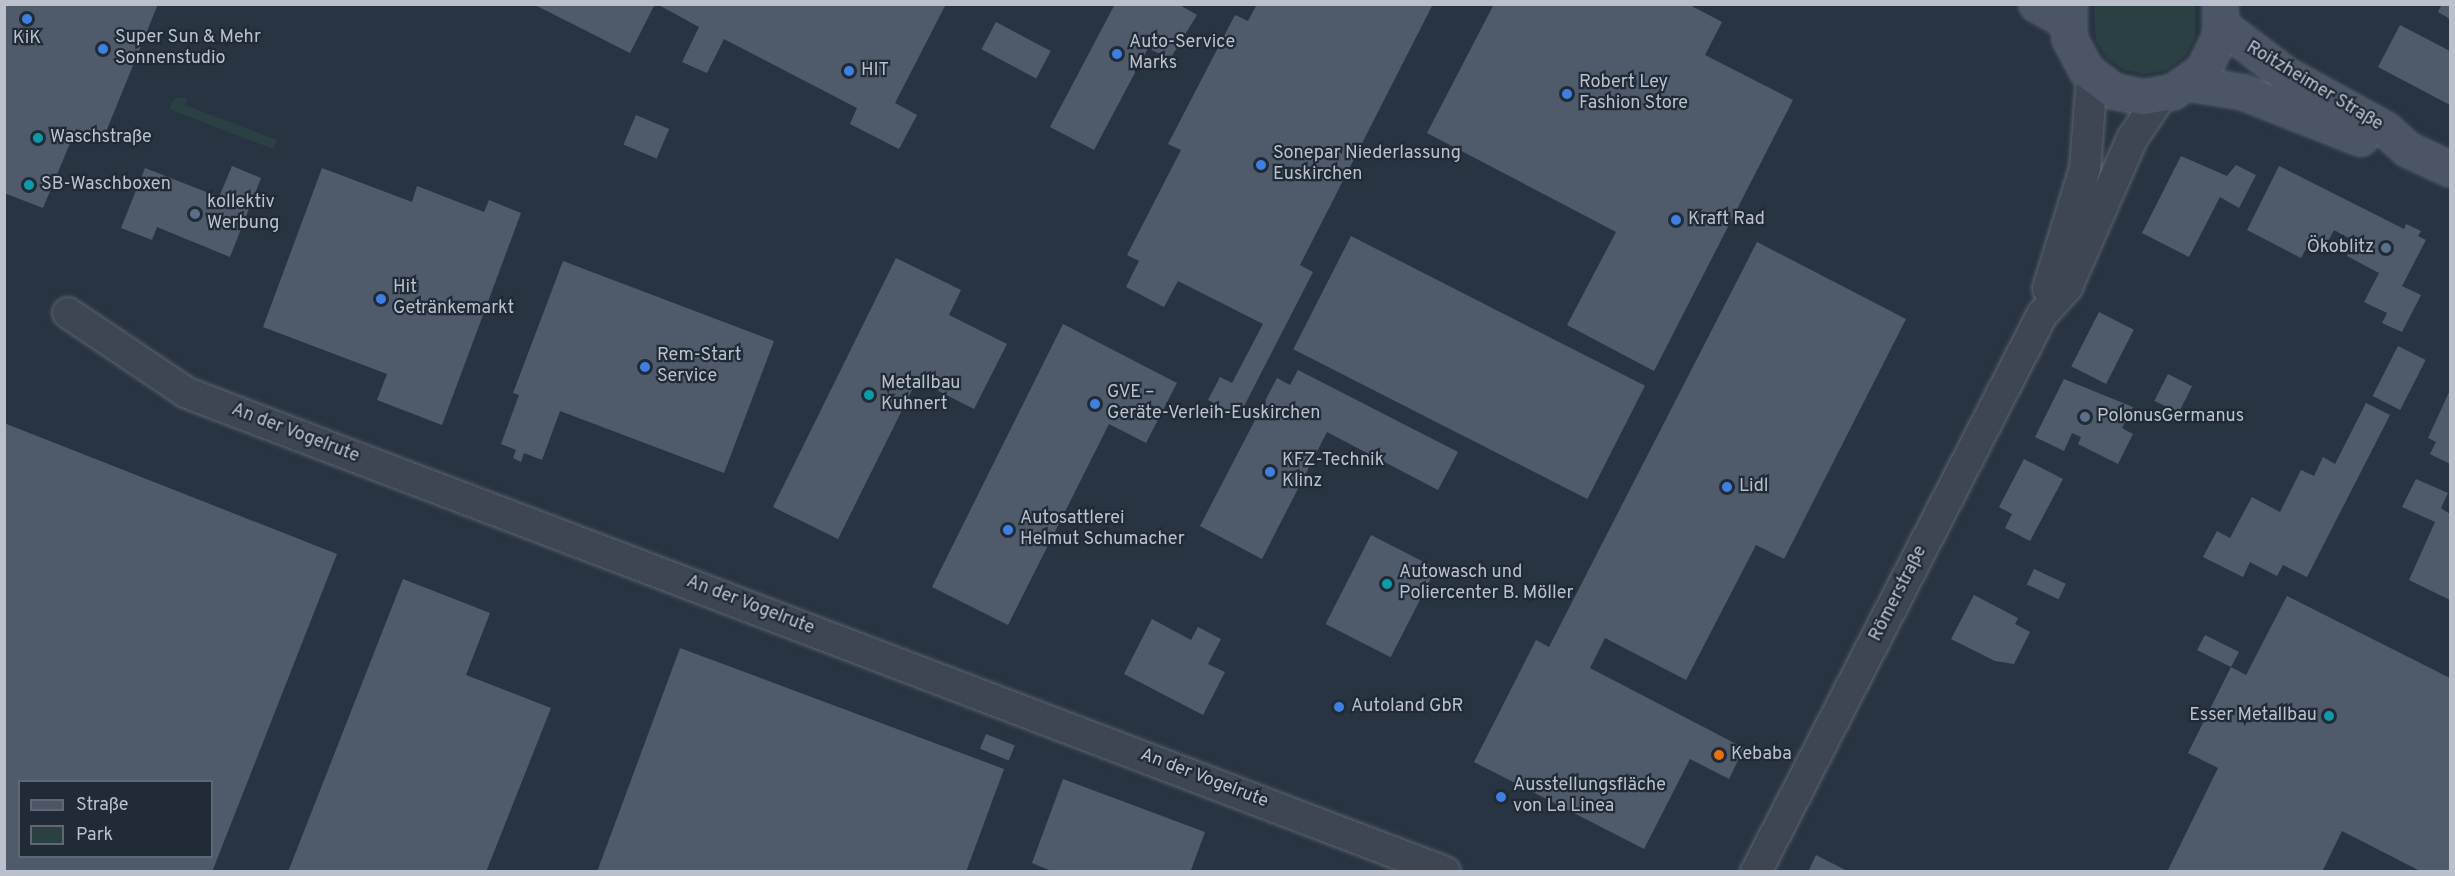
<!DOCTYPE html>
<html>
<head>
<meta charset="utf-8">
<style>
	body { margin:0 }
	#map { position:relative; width:2455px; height:876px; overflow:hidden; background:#293443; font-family:Overpass,sans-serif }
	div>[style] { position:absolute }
	.green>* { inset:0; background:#2b4043 }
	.building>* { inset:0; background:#4f5b6b; transform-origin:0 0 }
	.roads { filter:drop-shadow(0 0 2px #5b6470) drop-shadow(0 0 2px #5b6470) }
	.street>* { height:30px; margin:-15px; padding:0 15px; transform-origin:15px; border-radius:15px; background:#3d4652 }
	.secondary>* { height:33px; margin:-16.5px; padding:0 16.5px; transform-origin:16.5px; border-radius:16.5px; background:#4b5565 }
	.dots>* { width:16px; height:16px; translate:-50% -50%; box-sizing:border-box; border:3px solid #212b38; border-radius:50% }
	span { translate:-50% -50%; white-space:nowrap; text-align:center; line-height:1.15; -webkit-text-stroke:4.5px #212b38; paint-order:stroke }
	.poi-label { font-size:18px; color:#bac1cc }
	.left { translate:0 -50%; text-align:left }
	.right { translate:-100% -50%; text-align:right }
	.street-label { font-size:18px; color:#bac1cc }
	.frame { position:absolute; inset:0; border:6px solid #bac1cc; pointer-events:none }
	.legend { position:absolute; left:18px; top:780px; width:195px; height:78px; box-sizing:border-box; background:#212b38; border:2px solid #5e6773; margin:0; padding:8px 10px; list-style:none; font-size:18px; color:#bac1cc }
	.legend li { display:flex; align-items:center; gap:12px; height:30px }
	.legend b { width:30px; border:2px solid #5e6773 }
</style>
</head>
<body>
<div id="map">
	<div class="green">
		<i style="clip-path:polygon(2094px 5px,2195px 5px,2195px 39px,2184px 57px,2166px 70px,2145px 74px,2125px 70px,2107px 58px,2096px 41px)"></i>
		<i style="clip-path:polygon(175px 98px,187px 98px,185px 105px,277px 140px,273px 149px,169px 109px)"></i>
	</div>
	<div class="building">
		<i style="clip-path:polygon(4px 4px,158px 4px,103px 139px,76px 129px,43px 208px,4px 193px)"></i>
		<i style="clip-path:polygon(533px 4px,655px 4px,630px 53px)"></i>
		<i style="clip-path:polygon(657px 4px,946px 4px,895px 103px,917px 115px,899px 149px,850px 124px,857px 108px,724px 39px,707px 73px,682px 62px,699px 27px)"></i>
		<i style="clip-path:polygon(1115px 4px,1178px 4px,1197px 15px,1170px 59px,1148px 48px,1094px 150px,1050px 127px)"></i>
		<i style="clip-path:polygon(1257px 4px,1433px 4px,1300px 265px,1313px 272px,1239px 416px,1208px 400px,1220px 377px,1232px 383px,1263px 324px,1178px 281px,1164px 307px,1126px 287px,1139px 261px,1127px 255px,1181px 150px,1168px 144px,1235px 15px,1248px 21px)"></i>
		<i style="clip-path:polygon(1494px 4px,1688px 4px,1722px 22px,1705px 55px,1793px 100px,1654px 371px,1567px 325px,1616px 232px,1427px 133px)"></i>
		<i style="clip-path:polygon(2442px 4px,2450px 4px,2450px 19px,2438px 12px)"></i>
		<i style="left:996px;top:22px;width:62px;height:31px;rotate:28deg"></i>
		<i style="clip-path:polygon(2400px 25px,2450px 51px,2450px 105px,2378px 67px)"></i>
		<i style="left:636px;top:115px;width:36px;height:32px;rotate:23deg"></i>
		<i style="clip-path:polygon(2181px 156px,2227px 176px,2236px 165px,2256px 175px,2239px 208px,2220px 197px,2189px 257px,2142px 233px)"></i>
		<i style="clip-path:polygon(232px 166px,261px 178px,230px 257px,157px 227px,152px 240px,121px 228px,145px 168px,219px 197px)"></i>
		<i style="clip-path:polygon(2279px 166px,2404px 229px,2406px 224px,2421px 231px,2418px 236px,2426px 240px,2402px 286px,2421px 295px,2402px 332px,2382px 323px,2387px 313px,2364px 302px,2379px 273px,2347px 256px,2354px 241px,2334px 230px,2323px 251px,2309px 243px,2301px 258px,2247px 230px)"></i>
		<i style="clip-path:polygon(322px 168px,412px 202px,417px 186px,484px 212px,489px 200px,521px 213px,442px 425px,377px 400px,387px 374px,263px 327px)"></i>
		<i style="left:1351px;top:236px;width:330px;height:127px;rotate:27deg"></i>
		<i style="clip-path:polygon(1757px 242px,1906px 319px,1784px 559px,1756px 545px,1686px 680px,1605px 638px,1590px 668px,1744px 748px,1729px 779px,1690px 759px,1644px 849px,1474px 762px,1536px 640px,1549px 647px)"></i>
		<i style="clip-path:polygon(896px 258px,961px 290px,949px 315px,1007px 344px,974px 409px,917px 380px,838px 539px,773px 507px)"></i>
		<i style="clip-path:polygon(563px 261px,774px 341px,724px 473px,560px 411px,542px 460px,524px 453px,521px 462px,513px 458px,516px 450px,501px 444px,519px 395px,513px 393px)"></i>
		<i style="left:2099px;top:312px;width:39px;height:61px;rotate:27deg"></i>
		<i style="clip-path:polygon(1063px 324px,1177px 383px,1146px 443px,1109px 424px,1008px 625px,932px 587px)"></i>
		<i style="left:2398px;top:346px;width:31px;height:56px;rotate:27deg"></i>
		<i style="clip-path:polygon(1298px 370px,1458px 452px,1438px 490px,1327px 432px,1262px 559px,1200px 526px,1277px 378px,1290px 385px)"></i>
		<i style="left:2168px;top:374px;width:27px;height:30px;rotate:27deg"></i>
		<i style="clip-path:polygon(2064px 379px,2133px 407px,2122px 428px,2133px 434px,2118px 464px,2078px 444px,2081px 437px,2072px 433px,2064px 451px,2035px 437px)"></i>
		<i style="clip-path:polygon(2450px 390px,2450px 464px,2430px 454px,2436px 442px,2428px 438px)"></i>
		<i style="clip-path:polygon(2366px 403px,2390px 415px,2307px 577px,2283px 565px,2277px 576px,2250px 562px,2243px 577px,2203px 557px,2217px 531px,2230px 538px,2252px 497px,2280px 512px,2301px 470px,2314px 476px,2323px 457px,2335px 464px)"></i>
		<i style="clip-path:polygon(evenodd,4px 423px,337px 554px,212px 872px,4px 872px,4px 423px,20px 782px,212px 782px,212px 856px,20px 856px,20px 782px)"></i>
		<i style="clip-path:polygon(2024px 459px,2063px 479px,2030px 541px,2005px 528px,2012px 514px,1999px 507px)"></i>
		<i style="clip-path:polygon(2416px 479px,2448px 493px,2441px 508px,2450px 514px,2450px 600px,2409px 580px,2435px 522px,2402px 507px)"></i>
		<i style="left:1371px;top:535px;width:73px;height:100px;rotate:27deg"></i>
		<i style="left:2034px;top:569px;width:35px;height:17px;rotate:25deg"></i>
		<i style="clip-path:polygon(403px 579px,490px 613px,466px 675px,551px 708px,486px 872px,288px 872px)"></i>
		<i style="clip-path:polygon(1974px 595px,2018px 618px,2015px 624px,2030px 632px,2014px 664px,1995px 661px,1951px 639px)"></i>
		<i style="clip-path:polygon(2287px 596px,2450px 678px,2450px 872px,2422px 872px,2342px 831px,2322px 872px,2167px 872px,2218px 768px,2188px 753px,2231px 667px,2197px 650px,2205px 635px,2239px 652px,2231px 667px,2246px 675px)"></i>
		<i style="clip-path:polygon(1152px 619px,1191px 640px,1198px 627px,1221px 639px,1208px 664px,1225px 672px,1203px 715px,1124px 674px)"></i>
		<i style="clip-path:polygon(680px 648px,1004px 769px,966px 872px,597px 872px)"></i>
		<i style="left:986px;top:734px;width:31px;height:16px;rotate:22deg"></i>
		<i style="clip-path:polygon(1063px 779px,1205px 832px,1191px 870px,1194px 872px,1054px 872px,1032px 863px)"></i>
		<i style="clip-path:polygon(1816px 855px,1849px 872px,1808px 872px)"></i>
	</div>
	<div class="roads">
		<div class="street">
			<i style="left:2048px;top:289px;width:127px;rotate:-73deg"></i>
			<i style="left:2085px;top:168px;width:92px;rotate:-85.6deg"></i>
			<i style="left:68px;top:313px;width:143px;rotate:33.9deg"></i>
			<i style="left:187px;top:393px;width:1346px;rotate:20.84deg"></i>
			<i style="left:1756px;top:872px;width:626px;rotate:-62.82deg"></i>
			<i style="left:2042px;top:315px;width:38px;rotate:-48deg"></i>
			<i style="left:2067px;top:287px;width:162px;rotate:-66.3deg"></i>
			<i style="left:2132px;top:139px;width:54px;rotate:-56.3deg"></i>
		</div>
		<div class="secondary">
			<i style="left:2036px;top:4px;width:35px;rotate:29deg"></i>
			<i style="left:2069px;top:4px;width:34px;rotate:90deg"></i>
			<i style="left:2069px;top:38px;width:36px;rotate:62deg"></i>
			<i style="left:2086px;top:70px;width:35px;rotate:37deg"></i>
			<i style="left:2114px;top:91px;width:30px;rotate:12deg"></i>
			<i style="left:2143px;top:97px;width:29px;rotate:-10deg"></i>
			<i style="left:2172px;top:92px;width:38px;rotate:-35deg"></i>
			<i style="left:2203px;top:70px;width:39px;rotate:-64deg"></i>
			<i style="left:2220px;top:35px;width:31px;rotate:-90deg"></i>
			<i style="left:2221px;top:25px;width:81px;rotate:37.4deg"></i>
			<i style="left:2285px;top:74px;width:114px;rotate:28.8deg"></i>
			<i style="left:2385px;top:129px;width:30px;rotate:42deg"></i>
			<i style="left:2407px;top:149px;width:47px;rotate:24.9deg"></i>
			<i style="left:2189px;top:83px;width:55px;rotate:9.5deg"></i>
			<i style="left:2243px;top:92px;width:126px;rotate:21.5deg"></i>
		</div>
	</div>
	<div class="dots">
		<i style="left:27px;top:19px;background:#3f7fe0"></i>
		<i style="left:103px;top:49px;background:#3f7fe0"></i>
		<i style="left:1117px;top:54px;background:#3f7fe0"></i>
		<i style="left:849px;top:71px;background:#3f7fe0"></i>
		<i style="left:1567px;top:94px;background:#3f7fe0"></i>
		<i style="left:38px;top:138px;background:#0f9aa8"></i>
		<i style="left:1261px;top:165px;background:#3f7fe0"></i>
		<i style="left:29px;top:185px;background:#0f9aa8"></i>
		<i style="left:195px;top:214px;background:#5c6f8a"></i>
		<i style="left:1676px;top:220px;background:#3f7fe0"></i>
		<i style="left:2386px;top:248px;background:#5c6f8a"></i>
		<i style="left:381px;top:299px;background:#3f7fe0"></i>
		<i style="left:645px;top:367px;background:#3f7fe0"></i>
		<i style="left:869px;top:395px;background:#0f9aa8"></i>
		<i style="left:1095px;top:404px;background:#3f7fe0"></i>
		<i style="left:2085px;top:417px;background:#5c6f8a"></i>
		<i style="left:1270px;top:472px;background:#3f7fe0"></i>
		<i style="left:1727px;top:487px;background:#3f7fe0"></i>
		<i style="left:1008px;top:530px;background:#3f7fe0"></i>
		<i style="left:1387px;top:584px;background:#0f9aa8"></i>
		<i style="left:1339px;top:707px;background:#3f7fe0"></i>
		<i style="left:2329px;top:716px;background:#0f9aa8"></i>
		<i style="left:1719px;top:755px;background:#e8710a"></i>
		<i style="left:1501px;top:797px;background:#3f7fe0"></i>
	</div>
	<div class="poi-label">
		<span style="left:27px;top:39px">KiK</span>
		<span class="left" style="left:115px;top:49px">Super Sun &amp; Mehr<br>Sonnenstudio</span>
		<span class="left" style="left:1129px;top:54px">Auto-Service<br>Marks</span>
		<span class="left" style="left:861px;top:71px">HIT</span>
		<span class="left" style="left:1579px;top:94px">Robert Ley<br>Fashion Store</span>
		<span class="left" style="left:50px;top:138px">Waschstraße</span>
		<span class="left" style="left:1273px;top:165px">Sonepar Niederlassung<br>Euskirchen</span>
		<span class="left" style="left:41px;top:185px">SB-Waschboxen</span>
		<span class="left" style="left:207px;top:214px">kollektiv<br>Werbung</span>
		<span class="left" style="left:1688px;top:220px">Kraft Rad</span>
		<span class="right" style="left:2374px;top:248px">Ökoblitz</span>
		<span class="left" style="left:393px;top:299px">Hit<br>Getränkemarkt</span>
		<span class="left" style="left:657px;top:367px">Rem-Start<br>Service</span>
		<span class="left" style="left:881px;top:395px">Metallbau<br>Kuhnert</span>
		<span class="left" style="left:1107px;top:404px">GVE –<br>Geräte-Verleih-Euskirchen</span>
		<span class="left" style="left:2097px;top:417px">PolonusGermanus</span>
		<span class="left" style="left:1282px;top:472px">KFZ-Technik<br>Klinz</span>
		<span class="left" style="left:1739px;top:487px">Lidl</span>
		<span class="left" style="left:1020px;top:530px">Autosattlerei<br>Helmut Schumacher</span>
		<span class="left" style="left:1399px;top:584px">Autowasch und<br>Poliercenter B. Möller</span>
		<span class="left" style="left:1351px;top:707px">Autoland GbR</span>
		<span class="right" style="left:2317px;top:716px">Esser Metallbau</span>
		<span class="left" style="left:1731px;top:755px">Kebaba</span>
		<span class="left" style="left:1513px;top:797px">Ausstellungsfläche<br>von La Linea</span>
	</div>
	<div class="street-label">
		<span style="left:2314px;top:87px;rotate:31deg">Roitzheimer Straße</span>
		<span style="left:295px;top:434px;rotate:21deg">An der Vogelrute</span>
		<span style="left:1899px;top:594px;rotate:-63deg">Römerstraße</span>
		<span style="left:750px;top:606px;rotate:21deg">An der Vogelrute</span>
		<span style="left:1204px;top:779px;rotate:21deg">An der Vogelrute</span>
	</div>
	<div class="frame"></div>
	<ul class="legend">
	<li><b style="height:8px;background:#4b5565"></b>Straße</li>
	<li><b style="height:16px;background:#2b4043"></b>Park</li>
	</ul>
</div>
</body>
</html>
